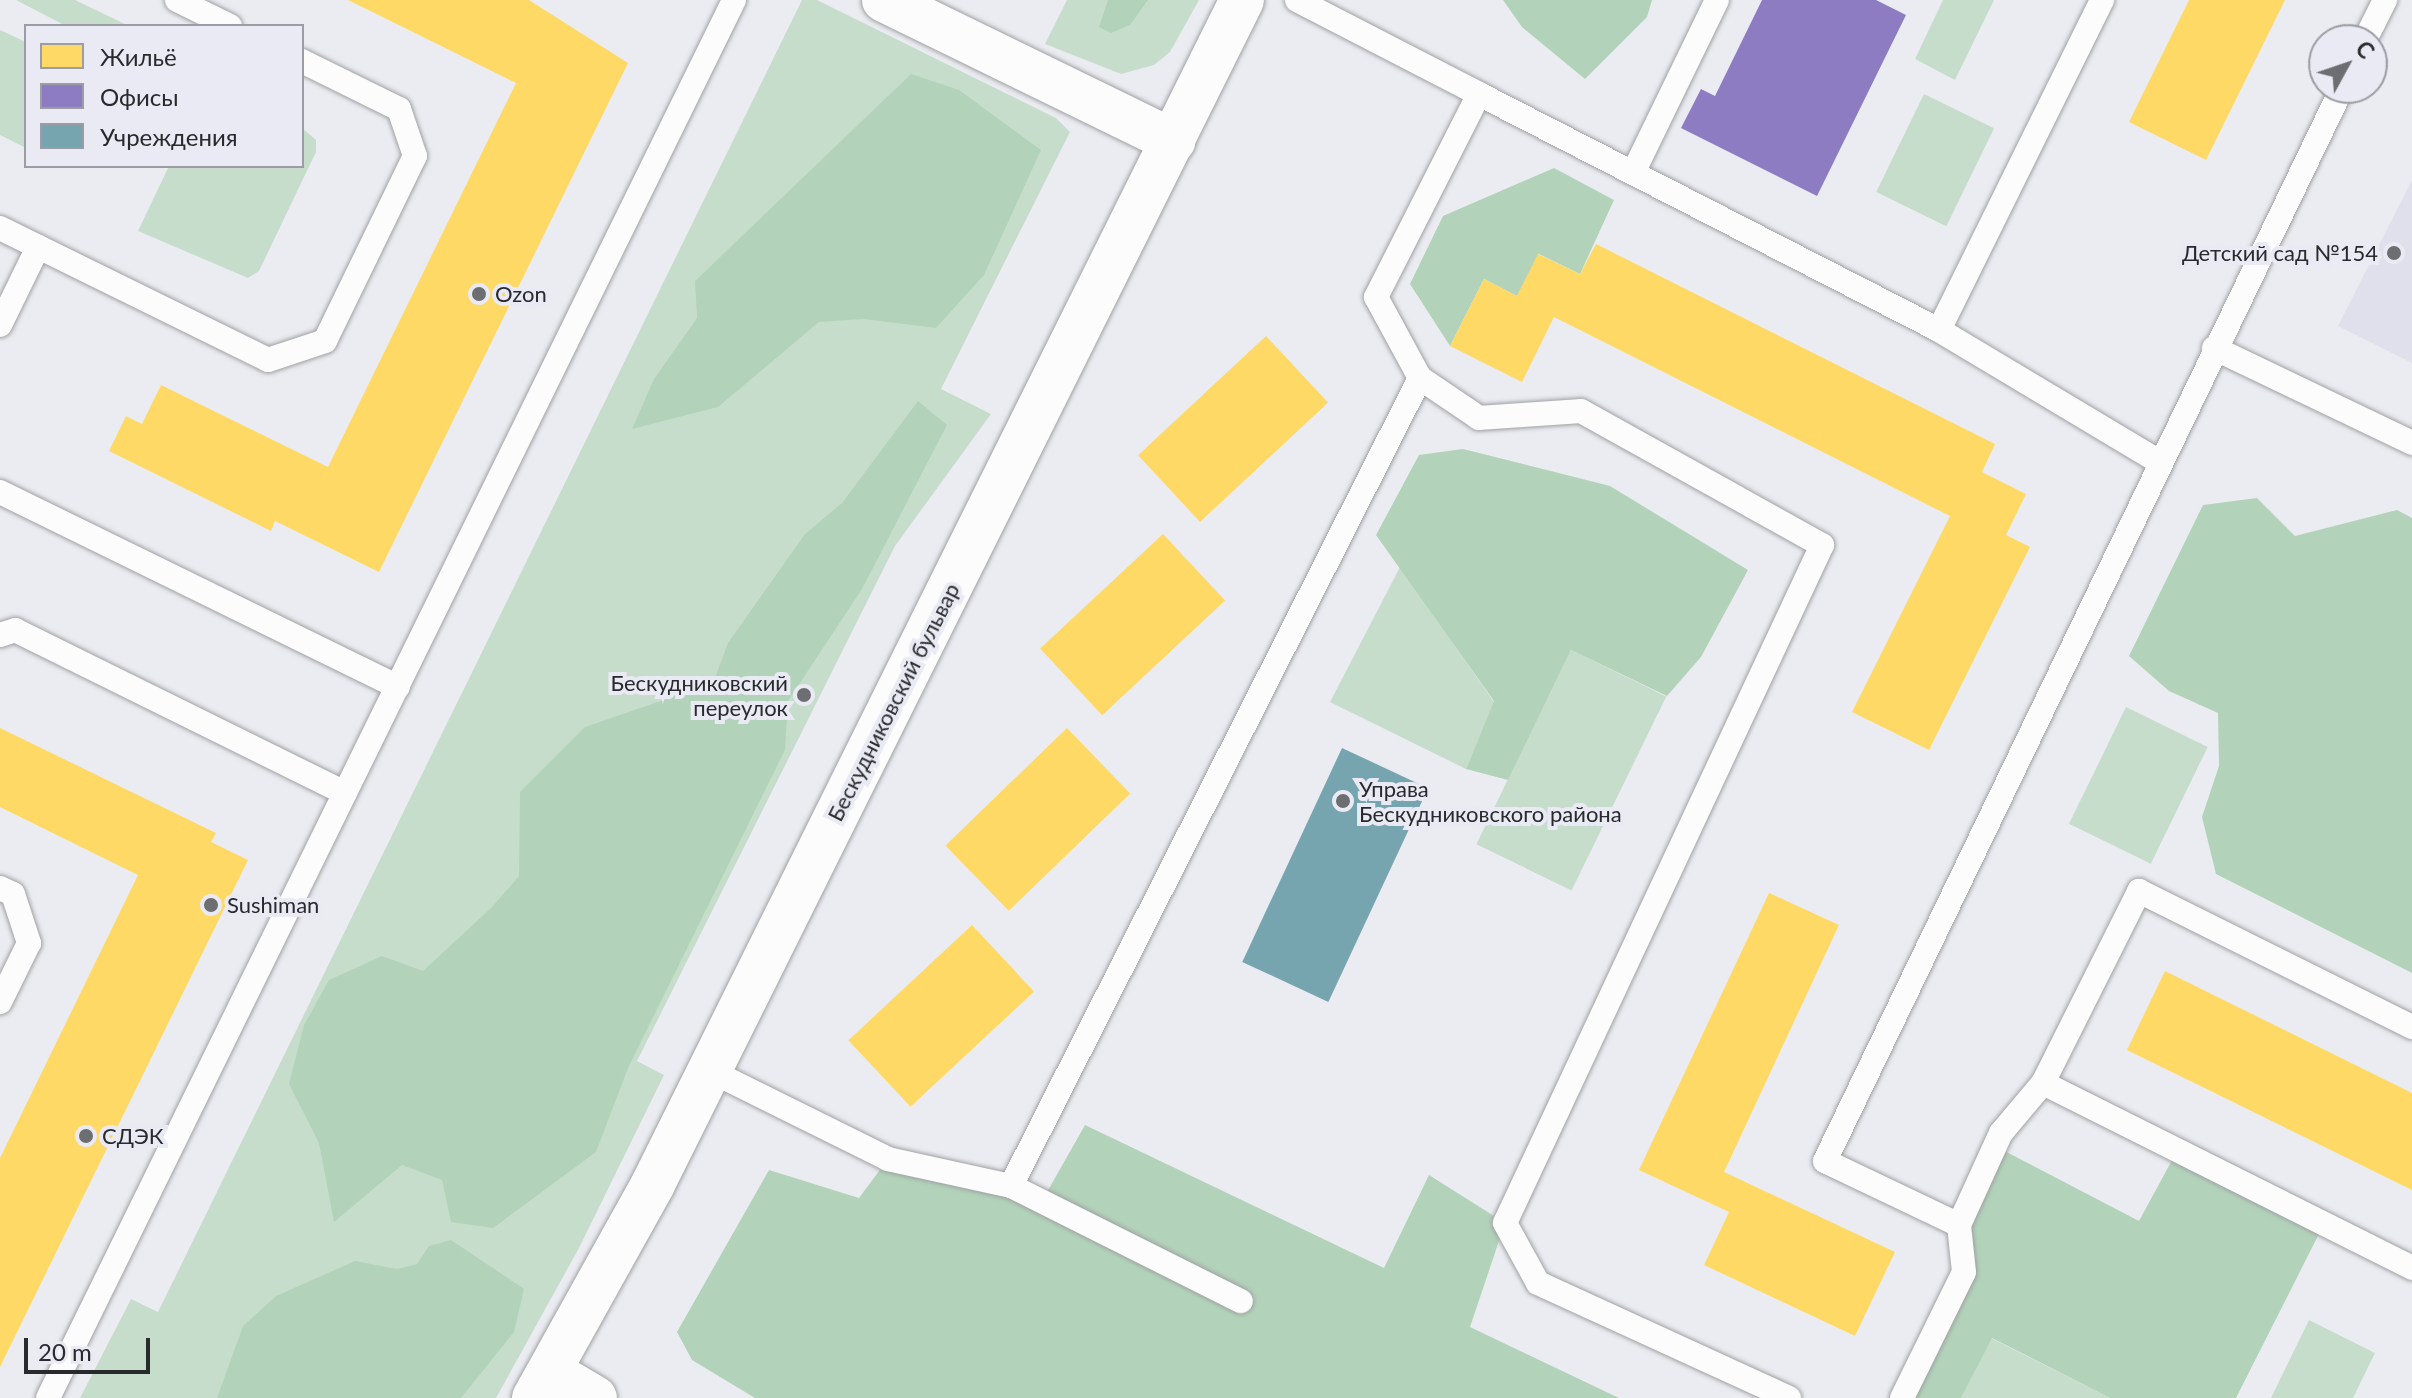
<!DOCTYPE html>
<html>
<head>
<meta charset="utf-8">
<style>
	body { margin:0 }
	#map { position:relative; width:2412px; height:1398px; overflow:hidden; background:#ebecf1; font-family:Lato,sans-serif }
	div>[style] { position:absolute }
	.built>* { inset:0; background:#dfe0eb }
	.green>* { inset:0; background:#c7ddcc; transform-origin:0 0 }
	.forest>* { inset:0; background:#b2d3b9 }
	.homes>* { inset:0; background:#ffd966; transform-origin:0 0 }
	.offices>* { inset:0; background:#8e7cc3 }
	.public>* { inset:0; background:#76a5af; transform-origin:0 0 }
	.roads { filter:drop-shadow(0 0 2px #a0a1a4) drop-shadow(0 0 2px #a0a1a4) }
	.lane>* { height:24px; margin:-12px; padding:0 12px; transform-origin:12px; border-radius:12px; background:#fcfcfd }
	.street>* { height:44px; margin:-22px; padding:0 22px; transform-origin:22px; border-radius:22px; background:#fcfcfd }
	.secondary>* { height:44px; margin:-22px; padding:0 22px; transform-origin:22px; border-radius:22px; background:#fcfcfd }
	.dots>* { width:22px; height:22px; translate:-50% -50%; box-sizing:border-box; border:4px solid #e9eaf3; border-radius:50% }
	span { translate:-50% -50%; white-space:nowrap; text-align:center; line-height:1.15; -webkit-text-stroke:8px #e9eaf3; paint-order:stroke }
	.poi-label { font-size:22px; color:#292a2d }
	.right { translate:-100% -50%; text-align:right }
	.left { translate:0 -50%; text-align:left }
	.street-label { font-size:22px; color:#292a2d }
	.legend { position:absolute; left:24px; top:24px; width:280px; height:144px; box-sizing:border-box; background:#e9eaf3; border:2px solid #9c9da4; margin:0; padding:10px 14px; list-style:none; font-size:24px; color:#292a2d }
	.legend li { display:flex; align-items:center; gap:16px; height:40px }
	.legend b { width:40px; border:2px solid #9c9da4 }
	.north { position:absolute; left:2308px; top:24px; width:80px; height:80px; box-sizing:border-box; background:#e9eaf3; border:2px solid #9c9da4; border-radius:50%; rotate:50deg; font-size:22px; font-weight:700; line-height:32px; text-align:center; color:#292a2d }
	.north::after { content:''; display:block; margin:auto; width:28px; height:36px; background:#6d6e72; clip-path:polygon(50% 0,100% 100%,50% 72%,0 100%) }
	.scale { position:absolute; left:24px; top:1338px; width:126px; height:36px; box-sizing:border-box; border:4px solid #292a2d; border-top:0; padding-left:10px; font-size:24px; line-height:28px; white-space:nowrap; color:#292a2d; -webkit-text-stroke:6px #e9eaf3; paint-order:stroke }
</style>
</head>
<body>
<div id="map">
	<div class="built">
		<i style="clip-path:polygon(2412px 180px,2412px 363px,2338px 326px)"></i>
	</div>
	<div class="green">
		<i style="clip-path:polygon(16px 0,75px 0,129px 26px,66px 26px)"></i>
		<i style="clip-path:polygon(802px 0,817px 0,1056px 118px,1070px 132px,941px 389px,991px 414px,895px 546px,637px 1061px,664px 1075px,579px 1248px,496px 1398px,80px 1398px,131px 1299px,158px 1312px)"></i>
		<i style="clip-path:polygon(1067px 0,1199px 0,1170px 52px,1154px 65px,1121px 74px,1045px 44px)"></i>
		<i style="clip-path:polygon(1943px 0,1994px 0,1955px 80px,1915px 59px)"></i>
		<i style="clip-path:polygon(0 30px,26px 42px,26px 148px,0 135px)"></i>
		<i style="left:1924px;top:94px;width:78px;height:109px;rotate:26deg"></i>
		<i style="clip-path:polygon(302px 128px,316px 140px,316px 152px,259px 271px,248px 278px,138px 231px,169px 166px,302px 166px)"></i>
		<i style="clip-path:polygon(1400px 567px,1494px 702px,1466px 769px,1330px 702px)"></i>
		<i style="left:1571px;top:650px;width:106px;height:216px;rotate:26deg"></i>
		<i style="left:2126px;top:707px;width:91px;height:130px;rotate:26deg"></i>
		<i style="clip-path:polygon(2309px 1320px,2375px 1353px,2353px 1398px,2271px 1398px)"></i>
		<i style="clip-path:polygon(1991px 1338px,2110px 1398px,1961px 1398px)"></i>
	</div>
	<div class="forest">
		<i style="clip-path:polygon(1108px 0,1148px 0,1130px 25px,1111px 33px,1099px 27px)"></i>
		<i style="clip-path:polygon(1503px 0,1652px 0,1647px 17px,1585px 79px,1522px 27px)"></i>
		<i style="clip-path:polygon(911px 74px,959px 90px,1041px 150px,984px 275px,936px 328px,863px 319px,819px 322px,718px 407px,632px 429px,654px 379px,697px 318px,695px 281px)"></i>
		<i style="clip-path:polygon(1554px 168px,1614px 200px,1580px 274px,1539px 254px,1517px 296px,1484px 279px,1450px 346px,1410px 284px,1443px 216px)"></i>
		<i style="clip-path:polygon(918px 401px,947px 425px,862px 589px,788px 701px,785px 750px,628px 1068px,596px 1152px,493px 1228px,451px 1222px,442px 1180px,402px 1165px,334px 1222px,319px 1143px,289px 1084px,304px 1025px,329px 980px,382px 956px,423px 971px,492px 907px,519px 876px,520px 792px,585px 727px,713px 683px,728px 643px,805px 534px,842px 503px)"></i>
		<i style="clip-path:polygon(1463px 449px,1610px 486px,1748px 570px,1701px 657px,1667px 696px,1571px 650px,1508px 780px,1466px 769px,1494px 701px,1376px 535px,1419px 455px)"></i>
		<i style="clip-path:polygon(2257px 498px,2295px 536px,2397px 510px,2412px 518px,2412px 973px,2216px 874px,2202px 817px,2219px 766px,2218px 713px,2169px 691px,2129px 656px,2203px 505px)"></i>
		<i style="clip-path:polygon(1085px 1125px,1384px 1268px,1429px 1175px,1505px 1223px,1470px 1327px,1619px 1398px,755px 1398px,692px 1360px,677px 1332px,769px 1170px,859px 1198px,888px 1159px,1042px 1201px)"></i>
		<i style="clip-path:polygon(1995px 1146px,2139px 1221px,2177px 1151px,2324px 1224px,2236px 1398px,2110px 1398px,1992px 1338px,1961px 1398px,1902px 1398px,1964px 1272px,1959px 1225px)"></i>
		<i style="clip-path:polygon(451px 1240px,524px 1289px,514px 1332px,461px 1398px,217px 1398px,243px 1326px,276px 1296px,355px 1261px,397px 1269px,417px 1264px,429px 1246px)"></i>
	</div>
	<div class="homes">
		<i style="clip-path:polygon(348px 0,529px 0,628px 63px,379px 572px,275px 521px,271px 531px,109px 451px,126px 416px,142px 424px,161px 385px,328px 467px,516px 83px)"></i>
		<i style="clip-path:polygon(2189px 0,2285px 0,2206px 160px,2129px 122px)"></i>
		<i style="clip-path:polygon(1596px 244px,1995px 444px,1982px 472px,2026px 494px,2006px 535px,2030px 547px,1929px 750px,1852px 712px,1950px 516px,1554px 317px,1522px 382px,1450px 346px,1484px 279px,1517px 296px,1538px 254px,1580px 274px)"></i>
		<i style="left:1266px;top:336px;width:91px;height:175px;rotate:47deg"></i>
		<i style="left:1163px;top:534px;width:91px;height:168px;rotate:47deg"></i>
		<i style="clip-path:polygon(0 728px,216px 833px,211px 842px,248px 860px,0 1367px,0 1158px,138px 875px,0 807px)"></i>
		<i style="left:1067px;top:728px;width:91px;height:169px;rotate:46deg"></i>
		<i style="clip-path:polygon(1769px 893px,1839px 925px,1724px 1172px,1895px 1252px,1855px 1336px,1704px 1265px,1729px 1212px,1639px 1170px)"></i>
		<i style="left:972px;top:925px;width:91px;height:169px;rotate:47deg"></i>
		<i style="clip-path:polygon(2165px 971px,2412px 1093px,2412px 1190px,2127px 1050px)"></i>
	</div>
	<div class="offices">
		<i style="clip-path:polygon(1762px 0,1876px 0,1906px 15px,1817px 196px,1681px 128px,1701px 89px,1715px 96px)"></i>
	</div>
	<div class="public">
		<i style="left:1342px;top:748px;width:95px;height:236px;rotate:25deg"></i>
	</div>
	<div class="roads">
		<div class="lane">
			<i style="left:177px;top:0;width:59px;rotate:26.1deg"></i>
			<i style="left:1297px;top:0;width:205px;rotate:27.3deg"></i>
			<i style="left:1479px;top:94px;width:228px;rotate:116.9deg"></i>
			<i style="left:1376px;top:297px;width:92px;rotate:61.5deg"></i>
			<i style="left:1420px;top:378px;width:71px;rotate:34.1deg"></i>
			<i style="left:1479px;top:418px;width:102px;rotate:-3.9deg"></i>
			<i style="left:1581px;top:411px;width:276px;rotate:29.1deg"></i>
			<i style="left:1822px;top:545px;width:748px;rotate:115.06deg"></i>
			<i style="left:1505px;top:1223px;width:68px;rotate:61.2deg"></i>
			<i style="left:1538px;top:1283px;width:276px;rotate:24.6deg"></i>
			<i style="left:2365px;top:40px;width:45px;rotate:-63.4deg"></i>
			<i style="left:1479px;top:94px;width:517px;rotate:27.16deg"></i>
			<i style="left:1939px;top:330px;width:255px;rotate:30.9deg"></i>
			<i style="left:1633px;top:173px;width:192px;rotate:-64.1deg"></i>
			<i style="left:0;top:228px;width:299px;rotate:26.2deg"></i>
			<i style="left:268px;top:360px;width:60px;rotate:-18.4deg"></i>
			<i style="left:325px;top:341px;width:206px;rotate:-64.1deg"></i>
			<i style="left:415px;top:156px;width:50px;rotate:-108.8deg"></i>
			<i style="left:399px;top:109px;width:108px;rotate:-153.7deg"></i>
			<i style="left:0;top:325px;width:87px;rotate:-64deg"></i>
			<i style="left:1939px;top:330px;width:368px;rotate:-63.7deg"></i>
			<i style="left:2214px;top:348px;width:220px;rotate:25.6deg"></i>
			<i style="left:0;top:492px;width:443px;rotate:26.1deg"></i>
			<i style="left:0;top:635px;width:16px;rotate:-18deg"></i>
			<i style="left:15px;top:630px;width:368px;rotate:26.3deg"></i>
			<i style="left:0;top:888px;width:14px;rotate:25deg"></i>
			<i style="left:13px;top:894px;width:52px;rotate:71.9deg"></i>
			<i style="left:29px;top:943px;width:66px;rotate:116.2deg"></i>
			<i style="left:709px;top:1070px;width:200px;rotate:26.4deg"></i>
			<i style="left:888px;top:1159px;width:126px;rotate:12.4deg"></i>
			<i style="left:1011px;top:1186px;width:257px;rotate:26.6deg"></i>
			<i style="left:2043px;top:1083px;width:413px;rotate:26.6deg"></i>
			<i style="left:1011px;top:1186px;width:906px;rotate:-63.15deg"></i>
			<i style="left:1959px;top:1225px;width:148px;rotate:-154.5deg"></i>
			<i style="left:1825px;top:1161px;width:1191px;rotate:-64.27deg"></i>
			<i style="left:48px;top:1398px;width:1557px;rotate:-63.86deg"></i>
			<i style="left:1902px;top:1398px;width:140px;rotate:-63.8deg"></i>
			<i style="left:1964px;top:1272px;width:47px;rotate:-96.1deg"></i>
			<i style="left:1959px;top:1225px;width:101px;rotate:-65.5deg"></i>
			<i style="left:2001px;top:1133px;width:65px;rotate:-50deg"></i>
			<i style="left:2043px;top:1083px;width:215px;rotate:-63.4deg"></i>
			<i style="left:2139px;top:891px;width:305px;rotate:26.5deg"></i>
		</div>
		<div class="street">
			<i style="left:884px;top:0;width:322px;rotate:26deg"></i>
		</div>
		<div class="secondary">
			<i style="left:551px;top:1372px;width:51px;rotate:30.6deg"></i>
			<i style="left:534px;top:1398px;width:245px;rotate:-60.9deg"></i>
			<i style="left:653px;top:1184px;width:1322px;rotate:-63.55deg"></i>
		</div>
	</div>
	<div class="dots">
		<i style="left:2394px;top:253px;background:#6d6e72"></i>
		<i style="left:479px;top:294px;background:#6d6e72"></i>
		<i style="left:804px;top:695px;background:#6d6e72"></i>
		<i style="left:1343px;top:801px;background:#6d6e72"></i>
		<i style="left:211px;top:905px;background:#6d6e72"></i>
		<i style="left:86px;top:1136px;background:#6d6e72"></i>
	</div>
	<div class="poi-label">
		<span class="right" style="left:2378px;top:253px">Детский сад №154</span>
		<span class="left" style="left:495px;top:294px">Ozon</span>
		<span class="right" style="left:788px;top:695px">Бескудниковский<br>переулок</span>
		<span class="left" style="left:1359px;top:801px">Управа<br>Бескудниковского района</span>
		<span class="left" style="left:227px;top:905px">Sushiman</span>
		<span class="left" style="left:102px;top:1136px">СДЭК</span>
	</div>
	<div class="street-label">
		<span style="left:893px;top:702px;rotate:-63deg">Бескудниковский бульвар</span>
	</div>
	<ul class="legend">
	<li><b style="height:22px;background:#ffd966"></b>Жильё</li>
	<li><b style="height:22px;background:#8e7cc3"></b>Офисы</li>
	<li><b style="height:22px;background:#76a5af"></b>Учреждения</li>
	</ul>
	<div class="north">С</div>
	<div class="scale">20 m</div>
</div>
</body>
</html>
